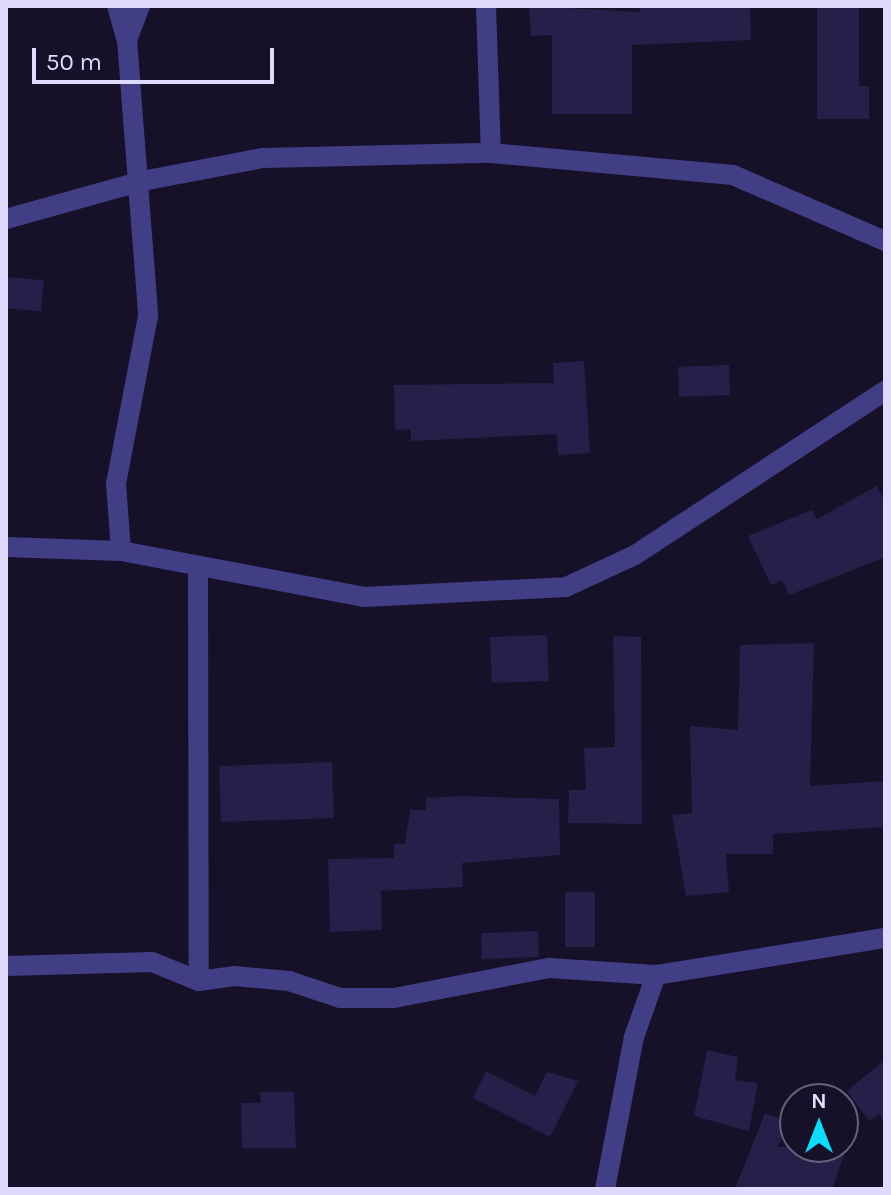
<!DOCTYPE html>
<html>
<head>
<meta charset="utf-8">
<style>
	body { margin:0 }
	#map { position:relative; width:891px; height:1195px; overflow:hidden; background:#161129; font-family:Karla,sans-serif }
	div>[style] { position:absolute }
	.building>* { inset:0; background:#271e49; transform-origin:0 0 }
	.street>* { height:20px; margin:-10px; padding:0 10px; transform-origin:10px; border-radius:10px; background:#423e86 }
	span { translate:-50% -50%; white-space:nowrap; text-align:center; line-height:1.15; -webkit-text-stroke:7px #161129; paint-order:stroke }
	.frame { position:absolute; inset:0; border:8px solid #dfdafe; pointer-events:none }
	.north { position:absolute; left:779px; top:1083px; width:80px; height:80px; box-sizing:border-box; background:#161129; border:2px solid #66617e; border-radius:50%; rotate:0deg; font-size:22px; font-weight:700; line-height:32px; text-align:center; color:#dfdafe }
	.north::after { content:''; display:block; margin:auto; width:28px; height:36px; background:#0ddbf7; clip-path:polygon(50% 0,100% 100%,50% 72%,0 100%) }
	.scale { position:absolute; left:32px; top:48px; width:242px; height:36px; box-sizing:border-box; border:4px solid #dfdafe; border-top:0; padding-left:10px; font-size:24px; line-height:28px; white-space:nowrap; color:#dfdafe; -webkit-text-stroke:6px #161129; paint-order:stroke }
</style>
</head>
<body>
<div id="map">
	<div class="building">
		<i style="clip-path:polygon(529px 6px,640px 12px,640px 6px,750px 6px,751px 40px,632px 45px,632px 114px,552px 114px,552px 35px,531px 36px)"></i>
		<i style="clip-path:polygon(817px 6px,859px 6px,859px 86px,869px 86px,869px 119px,817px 119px)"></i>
		<i style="left:6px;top:277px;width:38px;height:31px;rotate:5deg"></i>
		<i style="clip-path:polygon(584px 361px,590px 453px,558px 455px,557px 434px,411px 441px,411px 429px,395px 430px,394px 385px,554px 383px,553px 363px)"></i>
		<i style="left:729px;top:365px;width:30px;height:51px;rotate:88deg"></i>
		<i style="clip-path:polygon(877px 486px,885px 501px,885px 557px,789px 595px,782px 580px,771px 585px,748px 536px,812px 510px,817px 519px)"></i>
		<i style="left:547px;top:635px;width:46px;height:57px;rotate:88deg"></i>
		<i style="clip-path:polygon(613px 636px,641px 637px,642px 824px,568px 823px,569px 790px,586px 790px,584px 748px,615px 747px)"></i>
		<i style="clip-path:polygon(814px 643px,810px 786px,885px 781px,885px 827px,773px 834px,773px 854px,726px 854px,729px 892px,686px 896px,672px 815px,692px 813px,690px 726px,738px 730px,740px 645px)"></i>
		<i style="left:332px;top:762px;width:56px;height:113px;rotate:88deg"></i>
		<i style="clip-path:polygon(459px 796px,559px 799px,560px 855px,462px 863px,463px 887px,381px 891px,382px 930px,330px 932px,328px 859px,394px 858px,394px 844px,405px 844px,410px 810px,426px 810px,426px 798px)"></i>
		<i style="left:565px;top:892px;width:30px;height:55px"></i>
		<i style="left:538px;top:931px;width:26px;height:57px;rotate:88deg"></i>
		<i style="clip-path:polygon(707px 1050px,738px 1057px,735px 1080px,758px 1083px,749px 1131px,694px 1116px)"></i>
		<i style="clip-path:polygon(885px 1060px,885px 1123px,879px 1114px,869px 1121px,847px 1091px)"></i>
		<i style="clip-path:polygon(486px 1071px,535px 1096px,547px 1072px,578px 1081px,550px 1137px,473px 1098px)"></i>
		<i style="clip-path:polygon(260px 1092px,294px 1092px,296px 1148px,242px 1148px,241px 1103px,261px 1103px)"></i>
		<i style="clip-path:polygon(765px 1113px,788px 1122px,778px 1147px,847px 1147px,832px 1189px,735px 1189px)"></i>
	</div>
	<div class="street">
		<i style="left:117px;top:6px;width:35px;rotate:74deg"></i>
		<i style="left:140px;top:6px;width:36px;rotate:111deg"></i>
		<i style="left:127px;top:40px;width:277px;rotate:85.6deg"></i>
		<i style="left:148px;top:316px;width:170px;rotate:100.8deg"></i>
		<i style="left:116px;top:483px;width:68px;rotate:85.8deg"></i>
		<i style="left:121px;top:551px;width:247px;rotate:10.7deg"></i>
		<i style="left:364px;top:597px;width:202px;rotate:-2.8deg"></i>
		<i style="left:566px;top:587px;width:76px;rotate:-24.9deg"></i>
		<i style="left:635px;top:555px;width:299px;rotate:-33.3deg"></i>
		<i style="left:486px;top:6px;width:147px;rotate:88.1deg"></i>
		<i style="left:6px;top:219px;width:141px;rotate:-15.6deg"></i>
		<i style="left:142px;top:181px;width:123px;rotate:-10.8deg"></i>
		<i style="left:263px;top:158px;width:228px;rotate:-1.3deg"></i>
		<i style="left:491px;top:153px;width:243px;rotate:5.2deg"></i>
		<i style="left:733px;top:175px;width:166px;rotate:23.5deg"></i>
		<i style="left:6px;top:547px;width:115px;rotate:2deg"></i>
		<i style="left:198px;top:568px;width:413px;rotate:89.9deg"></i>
		<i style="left:6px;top:966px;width:146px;rotate:-1.6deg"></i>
		<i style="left:152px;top:962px;width:51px;rotate:22deg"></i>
		<i style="left:199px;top:981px;width:35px;rotate:-8deg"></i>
		<i style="left:234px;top:976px;width:55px;rotate:5.2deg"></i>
		<i style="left:289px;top:981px;width:54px;rotate:18.4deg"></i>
		<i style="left:340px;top:998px;width:54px"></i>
		<i style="left:394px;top:998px;width:158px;rotate:-11deg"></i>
		<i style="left:549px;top:968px;width:107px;rotate:3.7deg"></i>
		<i style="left:656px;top:975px;width:232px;rotate:-9.2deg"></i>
		<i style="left:605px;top:1189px;width:155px;rotate:-79.2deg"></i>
		<i style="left:634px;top:1037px;width:66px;rotate:-70.5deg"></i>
	</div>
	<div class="frame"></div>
	<div class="north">N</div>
	<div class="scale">50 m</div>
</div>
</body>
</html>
